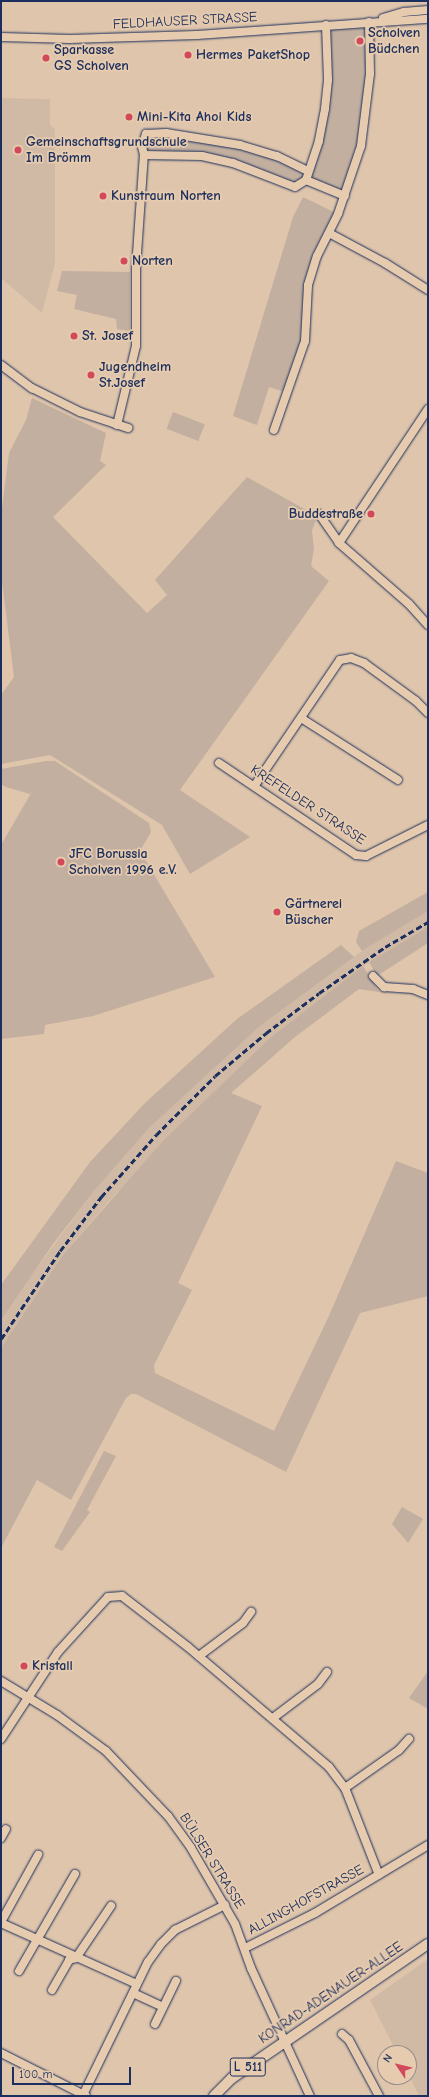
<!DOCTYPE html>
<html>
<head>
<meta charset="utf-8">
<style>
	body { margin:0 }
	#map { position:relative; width:429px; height:2097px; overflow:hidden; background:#dfc5ab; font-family:"Comic Neue",sans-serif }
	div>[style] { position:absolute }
	.built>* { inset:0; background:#d0baa5 }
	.green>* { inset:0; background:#c2af9f; transform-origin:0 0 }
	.roads { filter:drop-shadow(0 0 1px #1b2f5e) drop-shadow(0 0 1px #1b2f5e) }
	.minor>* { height:8px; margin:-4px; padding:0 4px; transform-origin:4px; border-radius:4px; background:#e7cbae }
	.major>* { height:10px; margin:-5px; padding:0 5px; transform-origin:5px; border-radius:5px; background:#e7cbae }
	.rail>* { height:2.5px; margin-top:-1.25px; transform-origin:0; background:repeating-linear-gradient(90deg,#1b2f5e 0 6px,transparent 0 9px) }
	.dots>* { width:11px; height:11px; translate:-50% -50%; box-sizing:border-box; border:2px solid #e7cbae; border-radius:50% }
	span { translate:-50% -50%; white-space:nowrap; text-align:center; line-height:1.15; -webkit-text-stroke:3.5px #e7cbae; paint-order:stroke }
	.shield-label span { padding:1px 3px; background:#e7cbae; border:1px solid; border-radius:3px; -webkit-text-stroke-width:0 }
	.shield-label { font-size:13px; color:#1b2f5e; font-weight:700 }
	.street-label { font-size:14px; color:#1b2f5e }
	.poi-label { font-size:14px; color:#1b2f5e; font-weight:700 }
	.left { translate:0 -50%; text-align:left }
	.right { translate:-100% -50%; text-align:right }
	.frame { position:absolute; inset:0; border:2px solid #1b2f5e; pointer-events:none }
	.north { position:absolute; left:377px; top:2045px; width:40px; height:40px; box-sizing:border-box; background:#e7cbae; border:1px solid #958d8e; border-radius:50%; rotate:305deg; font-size:11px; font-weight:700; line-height:16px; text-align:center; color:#1b2f5e }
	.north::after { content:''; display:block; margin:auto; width:14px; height:18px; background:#d1495b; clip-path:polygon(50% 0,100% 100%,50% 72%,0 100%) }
	.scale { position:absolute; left:12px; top:2067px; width:119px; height:18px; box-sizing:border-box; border:2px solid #1b2f5e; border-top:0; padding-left:5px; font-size:12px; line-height:14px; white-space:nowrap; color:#1b2f5e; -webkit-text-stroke:3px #e7cbae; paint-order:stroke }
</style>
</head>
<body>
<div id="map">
	<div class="built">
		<i style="clip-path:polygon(1px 98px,50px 99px,50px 125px,55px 129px,55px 263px,42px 313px,1px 278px)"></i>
		<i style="clip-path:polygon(428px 911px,428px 927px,369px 962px,270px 1038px,108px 1202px,63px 1255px,1px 1348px,1px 1320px,13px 1300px,94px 1191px,149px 1128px,260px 1026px,362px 951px)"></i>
		<i style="clip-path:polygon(428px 1959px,428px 2096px,419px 2096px,409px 2076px,409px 2053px,397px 2053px,370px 2000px)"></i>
	</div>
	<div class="green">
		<i style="clip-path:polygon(369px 22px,367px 116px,345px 196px,306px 180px,301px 185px,202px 156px,144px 155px,146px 134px,240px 145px,308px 170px,325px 109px,326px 25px)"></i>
		<i style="clip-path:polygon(303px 197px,338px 214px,308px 285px,305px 341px,288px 393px,269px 387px,257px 425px,233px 416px,293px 217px)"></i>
		<i style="clip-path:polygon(62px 271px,130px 272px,130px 331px,117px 329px,116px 319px,74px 309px,77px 295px,57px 291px)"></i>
		<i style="clip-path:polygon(32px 398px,106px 433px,100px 461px,106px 465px,53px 517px,147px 613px,167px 595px,155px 580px,247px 477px,317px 516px,312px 531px,314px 549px,311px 566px,329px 581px,180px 790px,250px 837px,190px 874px,162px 825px,50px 755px,1px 764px,1px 695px,14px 677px,1px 574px,1px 516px,9px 453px,26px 420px)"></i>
		<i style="left:173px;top:412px;width:34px;height:18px;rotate:21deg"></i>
		<i style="clip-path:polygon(46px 761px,55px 761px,149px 823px,151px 832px,140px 851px,215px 977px,93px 1016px,45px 1025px,44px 1034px,1px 1039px,1px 845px,34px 788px,30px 794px,6px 787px,1px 784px,1px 769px)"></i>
		<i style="clip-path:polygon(428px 892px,428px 911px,362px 951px,356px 942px,359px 931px)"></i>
		<i style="clip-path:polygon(428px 927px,428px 943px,377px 976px,369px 962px)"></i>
		<i style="clip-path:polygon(341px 945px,354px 957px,260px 1026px,149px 1128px,94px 1191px,53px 1244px,1px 1320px,1px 1285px,90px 1162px,145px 1103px,237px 1019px)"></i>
		<i style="clip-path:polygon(363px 966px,379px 992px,359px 989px,295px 1037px,231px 1093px,262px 1106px,178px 1283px,192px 1290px,154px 1365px,155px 1373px,274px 1431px,328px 1318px,396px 1161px,428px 1173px,428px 1296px,360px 1313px,286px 1472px,136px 1394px,131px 1394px,126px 1398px,71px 1500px,37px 1480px,1px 1548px,1px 1348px,63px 1255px,163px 1141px,270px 1038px)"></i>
		<i style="clip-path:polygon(104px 1451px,116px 1456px,87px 1510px,90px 1512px,62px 1551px,54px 1547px)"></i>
		<i style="clip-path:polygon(402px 1507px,423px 1519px,408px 1543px,392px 1524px)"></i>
		<i style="clip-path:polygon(428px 1671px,428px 1709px,409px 1698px)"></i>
	</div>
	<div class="roads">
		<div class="minor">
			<i style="left:383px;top:18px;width:22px;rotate:-16deg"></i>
			<i style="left:404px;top:12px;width:24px;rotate:-5deg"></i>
			<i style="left:326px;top:25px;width:55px;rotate:87.9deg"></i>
			<i style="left:328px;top:80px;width:29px;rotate:96deg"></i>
			<i style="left:325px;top:109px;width:33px;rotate:101deg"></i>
			<i style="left:319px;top:141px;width:41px;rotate:108.4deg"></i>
			<i style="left:306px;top:180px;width:42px;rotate:22.3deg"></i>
			<i style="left:1px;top:37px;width:69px;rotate:1.7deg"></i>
			<i style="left:70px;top:39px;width:127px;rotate:-1.8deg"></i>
			<i style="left:197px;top:35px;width:232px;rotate:-4deg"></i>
			<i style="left:144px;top:155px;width:58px;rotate:1deg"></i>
			<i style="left:202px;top:156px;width:32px;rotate:13deg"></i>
			<i style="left:233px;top:163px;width:66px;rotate:21.2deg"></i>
			<i style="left:295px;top:187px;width:13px;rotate:-32deg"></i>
			<i style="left:329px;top:233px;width:64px;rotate:28.2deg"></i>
			<i style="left:385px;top:263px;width:51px;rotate:32.1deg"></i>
			<i style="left:1px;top:365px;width:39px;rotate:37deg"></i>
			<i style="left:32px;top:388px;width:54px;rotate:26.6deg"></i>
			<i style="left:80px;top:412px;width:51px;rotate:18.4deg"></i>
			<i style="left:117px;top:425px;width:81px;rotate:-76.5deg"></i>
			<i style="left:136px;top:346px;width:78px;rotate:-90deg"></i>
			<i style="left:136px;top:268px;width:113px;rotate:-86deg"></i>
			<i style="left:144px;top:155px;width:9px;rotate:-103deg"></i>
			<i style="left:142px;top:146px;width:13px;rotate:-72deg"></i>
			<i style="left:146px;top:134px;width:20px;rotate:-3deg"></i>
			<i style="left:166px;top:133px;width:75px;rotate:9.2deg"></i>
			<i style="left:240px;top:145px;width:39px;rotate:17deg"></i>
			<i style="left:277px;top:156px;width:34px;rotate:26deg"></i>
			<i style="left:274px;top:430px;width:94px;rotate:-70.8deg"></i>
			<i style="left:305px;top:341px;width:56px;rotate:-86.9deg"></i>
			<i style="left:308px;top:285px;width:30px;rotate:-73deg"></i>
			<i style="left:317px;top:256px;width:47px;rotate:-63.4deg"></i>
			<i style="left:338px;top:214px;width:72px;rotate:-71.3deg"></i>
			<i style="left:361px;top:146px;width:73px;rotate:-82.9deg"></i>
			<i style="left:370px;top:74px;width:52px;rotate:-91.1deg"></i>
			<i style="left:319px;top:514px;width:35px;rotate:55deg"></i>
			<i style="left:339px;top:543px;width:93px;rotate:41.1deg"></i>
			<i style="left:409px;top:604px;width:28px;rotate:48deg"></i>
			<i style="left:339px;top:543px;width:161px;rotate:-56.4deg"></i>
			<i style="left:301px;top:718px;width:115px;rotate:32.6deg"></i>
			<i style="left:219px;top:763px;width:165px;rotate:33.9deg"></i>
			<i style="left:356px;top:855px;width:10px;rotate:6deg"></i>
			<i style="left:366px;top:856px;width:69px;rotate:-26.6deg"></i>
			<i style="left:255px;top:785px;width:151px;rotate:-55.8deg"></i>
			<i style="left:340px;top:660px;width:11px;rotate:-10deg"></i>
			<i style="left:351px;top:658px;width:14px;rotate:21deg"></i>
			<i style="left:364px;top:663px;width:64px;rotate:36.2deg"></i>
			<i style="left:416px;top:701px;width:17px;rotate:45deg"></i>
			<i style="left:373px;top:976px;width:16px;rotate:45deg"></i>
			<i style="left:384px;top:987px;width:29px;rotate:4deg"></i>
			<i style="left:413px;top:989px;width:16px;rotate:22deg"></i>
			<i style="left:199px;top:1656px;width:55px;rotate:-36.9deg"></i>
			<i style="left:243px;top:1623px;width:14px;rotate:-54deg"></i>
			<i style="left:1px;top:1681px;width:66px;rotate:31.3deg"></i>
			<i style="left:57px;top:1715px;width:61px;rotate:36.3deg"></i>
			<i style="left:106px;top:1751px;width:90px;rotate:46.4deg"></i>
			<i style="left:168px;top:1816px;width:39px;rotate:54deg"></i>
			<i style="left:191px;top:1848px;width:88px;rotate:59.9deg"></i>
			<i style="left:235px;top:1924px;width:47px;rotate:70deg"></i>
			<i style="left:251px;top:1968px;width:141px;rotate:65.3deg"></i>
			<i style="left:273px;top:1718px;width:56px;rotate:-37.1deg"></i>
			<i style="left:318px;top:1684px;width:15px;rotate:-53deg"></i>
			<i style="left:1px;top:1739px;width:104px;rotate:-56.8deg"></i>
			<i style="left:58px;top:1652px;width:74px;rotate:-47.7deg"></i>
			<i style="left:108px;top:1597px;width:14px;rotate:-4deg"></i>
			<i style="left:122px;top:1596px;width:83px;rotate:37.7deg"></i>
			<i style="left:188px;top:1647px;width:185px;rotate:40.4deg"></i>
			<i style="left:329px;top:1767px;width:26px;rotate:53deg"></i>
			<i style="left:345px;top:1788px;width:93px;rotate:68.7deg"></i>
			<i style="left:345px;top:1788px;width:66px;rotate:-35.1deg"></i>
			<i style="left:399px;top:1750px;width:15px;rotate:-48deg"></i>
			<i style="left:1px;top:1838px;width:10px;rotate:-61deg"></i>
			<i style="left:1px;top:1922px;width:77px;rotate:-61.1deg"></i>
			<i style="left:1px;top:1923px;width:149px;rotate:24.2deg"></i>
			<i style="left:245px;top:1948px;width:78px;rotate:-26.6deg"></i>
			<i style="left:315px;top:1913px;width:132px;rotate:-31deg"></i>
			<i style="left:19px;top:1971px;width:112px;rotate:-60deg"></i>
			<i style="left:52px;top:1990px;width:34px;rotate:-60deg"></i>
			<i style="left:69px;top:1960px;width:7px;rotate:-16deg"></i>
			<i style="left:76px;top:1958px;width:63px;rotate:-56.1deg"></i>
			<i style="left:133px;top:1993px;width:33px;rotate:25deg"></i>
			<i style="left:155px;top:2024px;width:48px;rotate:-64deg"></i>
			<i style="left:342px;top:2034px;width:9px;rotate:41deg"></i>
			<i style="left:349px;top:2040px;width:64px;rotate:61.8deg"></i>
			<i style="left:1px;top:2053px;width:95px;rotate:26.8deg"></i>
			<i style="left:83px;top:2095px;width:148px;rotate:-64deg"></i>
			<i style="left:148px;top:1962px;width:22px;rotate:-54deg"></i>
			<i style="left:161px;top:1944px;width:20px;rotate:-45deg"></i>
			<i style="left:175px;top:1930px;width:56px;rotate:-26.6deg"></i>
		</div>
		<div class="major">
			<i style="left:214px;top:2096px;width:25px;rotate:-45deg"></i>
			<i style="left:232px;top:2078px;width:237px;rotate:-34.4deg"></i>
		</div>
	</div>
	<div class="rail">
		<i style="left:1px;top:1339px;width:106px;rotate:-56.2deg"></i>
		<i style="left:60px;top:1251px;width:68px;rotate:-52.8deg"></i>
		<i style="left:101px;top:1197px;width:83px;rotate:-48.4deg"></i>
		<i style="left:156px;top:1135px;width:83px;rotate:-45deg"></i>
		<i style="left:215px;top:1076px;width:67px;rotate:-40.1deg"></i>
		<i style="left:266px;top:1033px;width:66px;rotate:-37deg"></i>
		<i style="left:319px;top:993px;width:80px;rotate:-34.9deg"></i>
		<i style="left:385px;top:947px;width:50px;rotate:-30.2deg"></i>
	</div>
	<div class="dots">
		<i style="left:360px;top:41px;background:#d1495b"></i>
		<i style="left:188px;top:55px;background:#d1495b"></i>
		<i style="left:46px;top:58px;background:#d1495b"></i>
		<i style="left:129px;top:117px;background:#d1495b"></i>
		<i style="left:18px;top:150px;background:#d1495b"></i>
		<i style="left:103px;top:196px;background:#d1495b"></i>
		<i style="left:124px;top:261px;background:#d1495b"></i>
		<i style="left:74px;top:336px;background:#d1495b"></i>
		<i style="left:91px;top:375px;background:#d1495b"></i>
		<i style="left:371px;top:514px;background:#d1495b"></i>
		<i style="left:61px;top:862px;background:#d1495b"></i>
		<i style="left:277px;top:912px;background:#d1495b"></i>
		<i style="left:24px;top:1666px;background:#d1495b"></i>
	</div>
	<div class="shield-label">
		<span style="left:248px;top:2067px">L 511</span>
	</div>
	<div class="street-label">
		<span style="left:185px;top:21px;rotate:-3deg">FELDHAUSER STRASSE</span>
		<span style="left:308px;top:805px;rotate:33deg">KREFELDER STRASSE</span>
		<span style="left:212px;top:1861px;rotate:58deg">BÜLSER STRASSE</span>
		<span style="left:306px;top:1900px;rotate:-29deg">ALLINGHOFSTRASSE</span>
		<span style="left:331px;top:1993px;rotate:-34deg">KONRAD-ADENAUER-ALLEE</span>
	</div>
	<div class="poi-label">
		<span class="left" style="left:368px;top:41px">Scholven<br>Büdchen</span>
		<span class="left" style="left:54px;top:58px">Sparkasse<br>GS Scholven</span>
		<span class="left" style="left:196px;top:55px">Hermes PaketShop</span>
		<span class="left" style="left:137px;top:117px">Mini-Kita Ahoi Kids</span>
		<span class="left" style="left:26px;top:150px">Gemeinschaftsgrundschule<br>Im Brömm</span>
		<span class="left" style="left:111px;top:196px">Kunstraum Norten</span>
		<span class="left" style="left:132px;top:261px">Norten</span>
		<span class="left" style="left:82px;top:336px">St. Josef</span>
		<span class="left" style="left:99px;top:375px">Jugendheim<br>St.Josef</span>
		<span class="right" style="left:363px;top:514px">Buddestraße</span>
		<span class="left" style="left:69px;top:862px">JFC Borussia<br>Scholven 1996 e.V.</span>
		<span class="left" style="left:285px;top:912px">Gärtnerei<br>Büscher</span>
		<span class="left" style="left:32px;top:1666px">Kristall</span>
	</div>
	<div class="frame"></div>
	<div class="north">N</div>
	<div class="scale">100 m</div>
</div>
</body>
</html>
